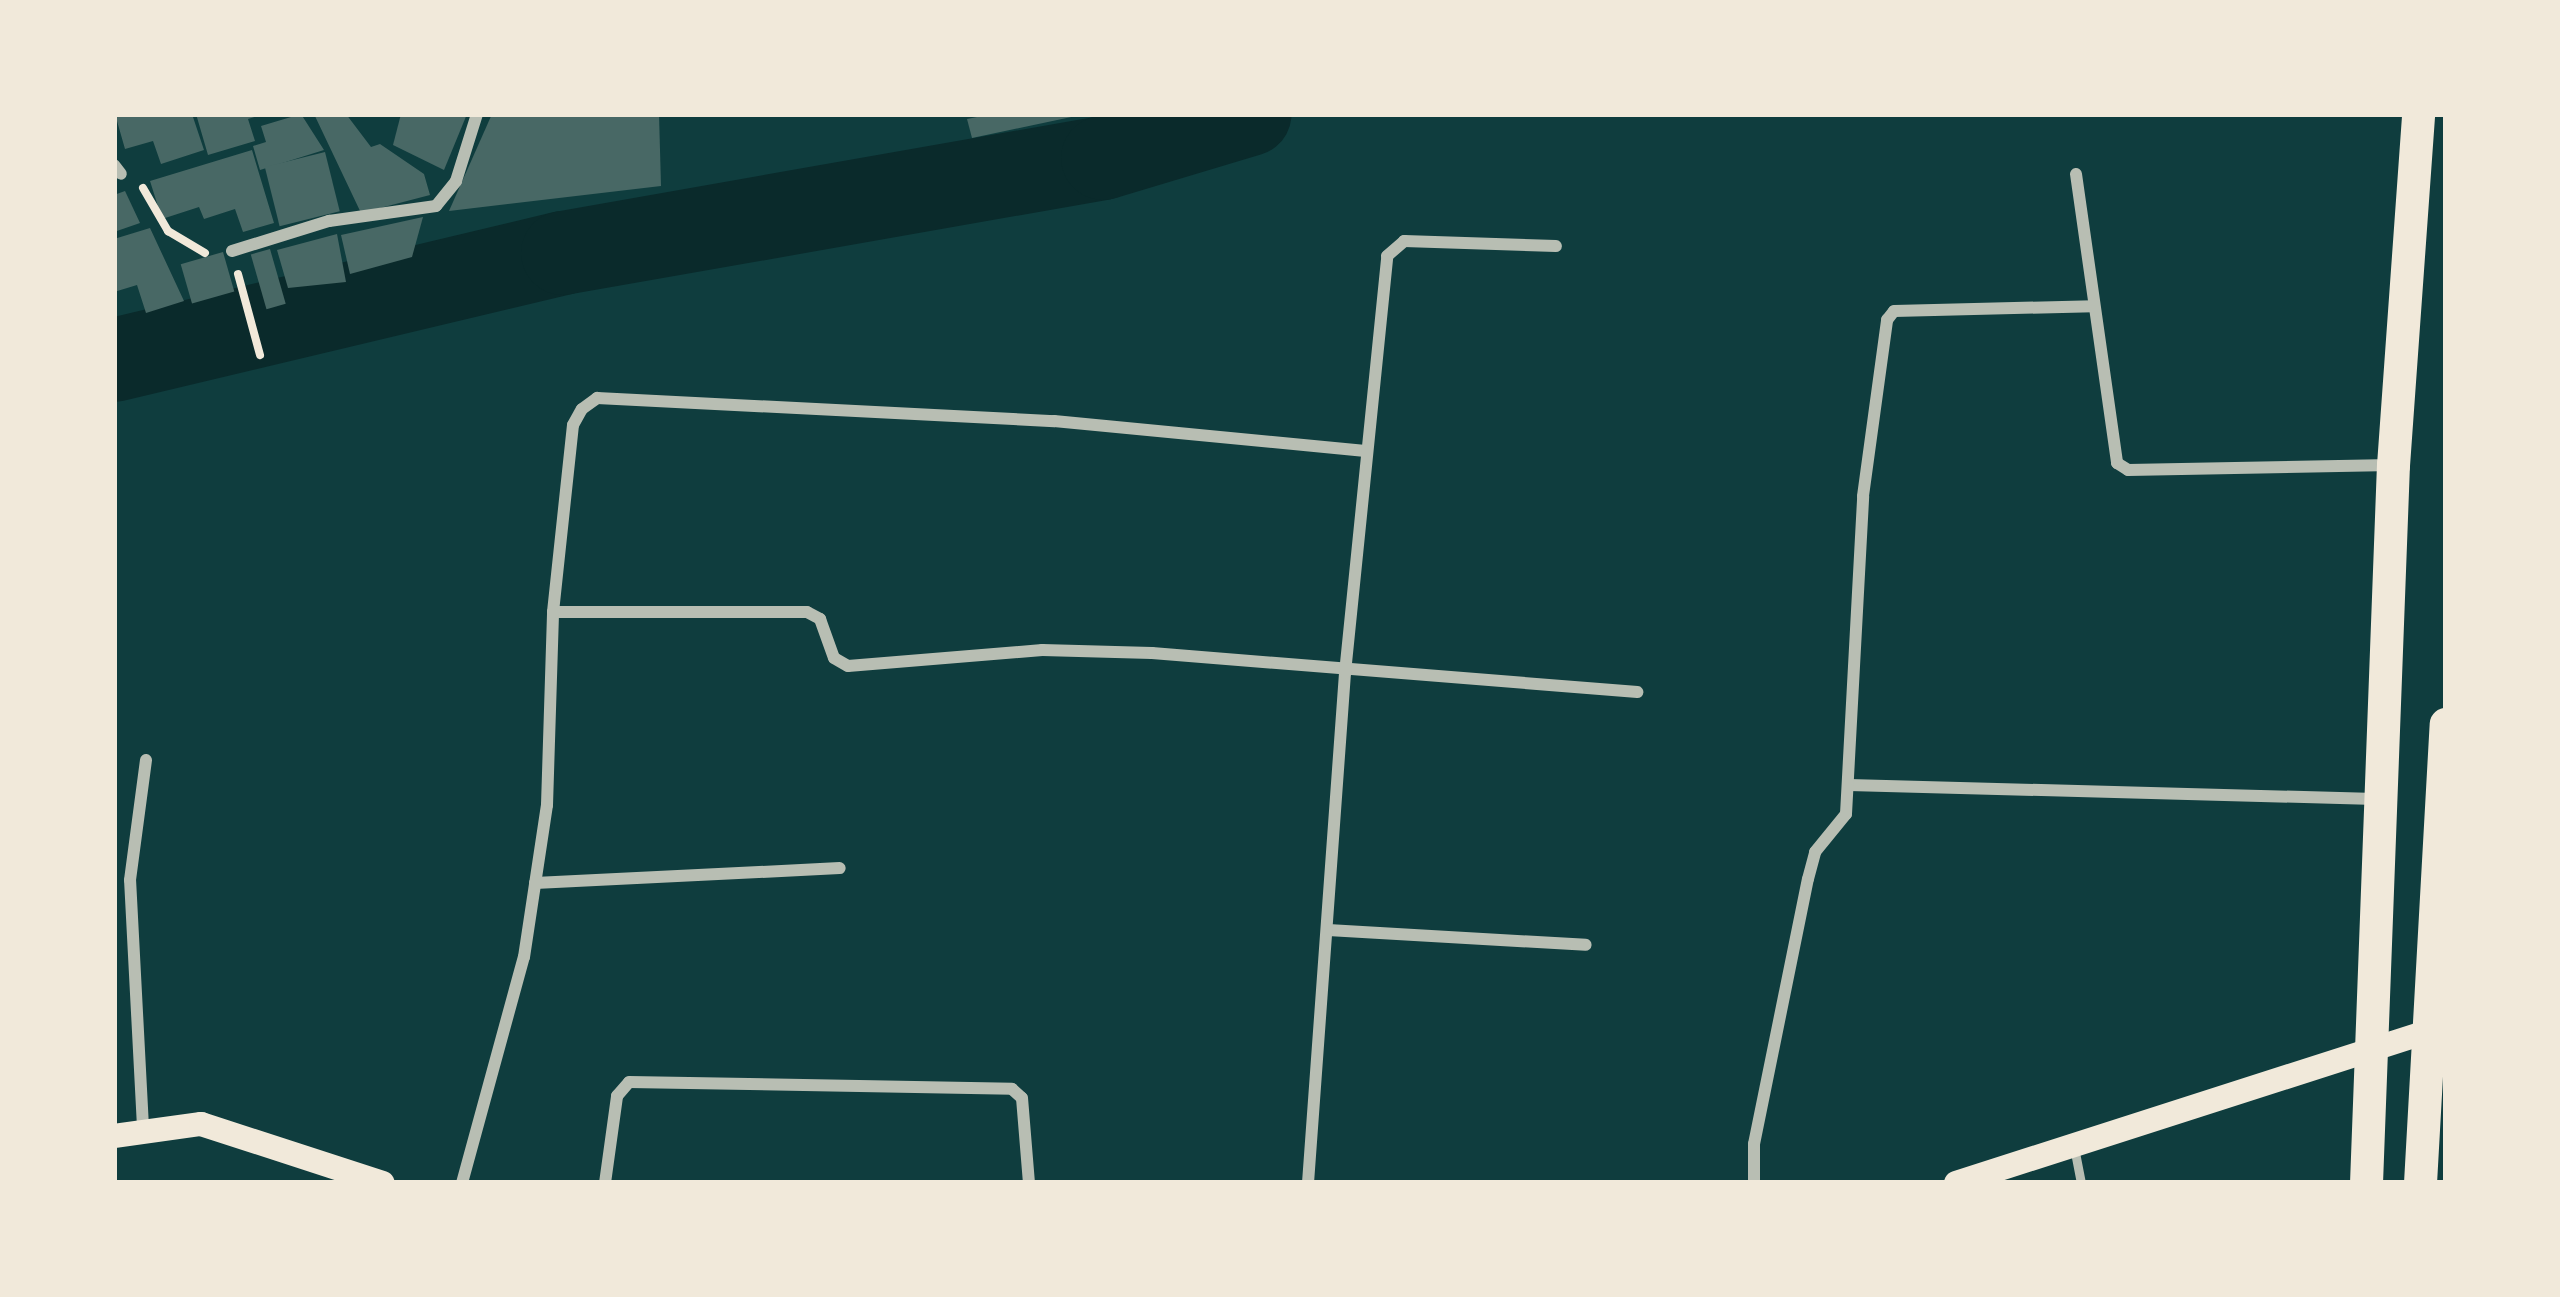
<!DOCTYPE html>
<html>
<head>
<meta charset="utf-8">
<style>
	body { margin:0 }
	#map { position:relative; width:2560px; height:1297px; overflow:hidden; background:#0f3d3e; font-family:Arial,sans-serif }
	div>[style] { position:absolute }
	.river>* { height:84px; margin:-42px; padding:0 42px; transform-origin:42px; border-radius:42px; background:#0a2a2b }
	.building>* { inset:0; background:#486865; transform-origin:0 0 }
	.path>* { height:8px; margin:-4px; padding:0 4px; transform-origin:4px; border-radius:4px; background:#f1e9da }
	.service>* { height:9px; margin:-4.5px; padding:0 4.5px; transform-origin:4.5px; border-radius:4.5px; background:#b8beb3 }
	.minor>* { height:12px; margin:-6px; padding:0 6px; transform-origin:6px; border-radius:6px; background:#b8beb3 }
	.secondary>* { height:24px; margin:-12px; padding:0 12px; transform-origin:12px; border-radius:12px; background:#f1e9da }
	.trunk>* { height:33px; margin:-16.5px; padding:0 16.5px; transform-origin:16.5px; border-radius:16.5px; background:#f1e9da }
	span { translate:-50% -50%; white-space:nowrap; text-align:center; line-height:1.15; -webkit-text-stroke:12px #f1e9da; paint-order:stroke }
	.frame { position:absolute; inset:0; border:117px solid #f1e9da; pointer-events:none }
</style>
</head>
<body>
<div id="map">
	<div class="river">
		<i style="left:114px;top:360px;width:462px;rotate:-13.4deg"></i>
		<i style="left:563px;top:253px;width:548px;rotate:-9.98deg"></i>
		<i style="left:1103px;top:158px;width:153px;rotate:-16.7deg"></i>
	</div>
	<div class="building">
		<i style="clip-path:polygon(115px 114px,192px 114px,204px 150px,161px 164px,153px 141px,125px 149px)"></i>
		<i style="clip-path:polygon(196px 114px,261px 114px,261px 115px,248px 119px,255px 141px,208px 155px)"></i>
		<i style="clip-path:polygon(301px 114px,324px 150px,260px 170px,253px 146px,266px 142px,261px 126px)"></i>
		<i style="clip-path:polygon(314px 114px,346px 114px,371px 147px,380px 144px,424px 174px,430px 195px,361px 213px)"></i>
		<i style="clip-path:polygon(401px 114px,467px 114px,444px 170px,393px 145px)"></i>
		<i style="clip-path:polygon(492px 114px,659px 114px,661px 186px,449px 211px)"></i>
		<i style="clip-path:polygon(992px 114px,1076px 114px,1076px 116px,972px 138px,967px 119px)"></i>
		<i style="clip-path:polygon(252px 150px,274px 223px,243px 232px,235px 209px,204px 219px,199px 207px,162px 219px,150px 181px)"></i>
		<i style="left:325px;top:152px;width:61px;height:62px;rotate:76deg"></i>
		<i style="clip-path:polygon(125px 191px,140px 223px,114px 232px,114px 195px)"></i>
		<i style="clip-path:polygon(423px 217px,412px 257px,350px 274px,341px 235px)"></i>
		<i style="clip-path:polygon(150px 228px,184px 301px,146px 313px,137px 285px,114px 292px,114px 239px)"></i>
		<i style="clip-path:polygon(337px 234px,346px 282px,288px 288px,277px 250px)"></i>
		<i style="left:270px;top:249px;width:57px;height:20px;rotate:74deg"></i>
		<i style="left:223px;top:252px;width:41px;height:44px;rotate:74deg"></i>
	</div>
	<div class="path">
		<i style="left:143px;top:188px;width:50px;rotate:59.8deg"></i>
		<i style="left:168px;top:231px;width:43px;rotate:30.7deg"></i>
		<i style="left:238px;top:274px;width:84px;rotate:74.8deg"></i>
	</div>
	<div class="service">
		<i style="left:2074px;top:1147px;width:37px;rotate:79deg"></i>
	</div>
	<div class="minor">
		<i style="left:114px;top:165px;width:11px;rotate:52deg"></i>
		<i style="left:2076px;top:174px;width:292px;rotate:81.9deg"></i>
		<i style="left:2117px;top:463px;width:13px;rotate:32deg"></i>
		<i style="left:2128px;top:470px;width:264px;rotate:-1.1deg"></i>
		<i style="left:232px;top:251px;width:102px;rotate:-17.2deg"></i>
		<i style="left:329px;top:221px;width:108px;rotate:-8deg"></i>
		<i style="left:436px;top:206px;width:32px;rotate:-51deg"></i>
		<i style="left:456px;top:181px;width:70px;rotate:-72.6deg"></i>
		<i style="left:553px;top:612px;width:254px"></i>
		<i style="left:807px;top:612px;width:15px;rotate:28deg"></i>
		<i style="left:820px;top:619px;width:41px;rotate:70.3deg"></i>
		<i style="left:834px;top:658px;width:16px;rotate:30deg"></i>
		<i style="left:848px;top:666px;width:195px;rotate:-4.7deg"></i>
		<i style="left:1042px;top:650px;width:110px;rotate:1.6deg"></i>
		<i style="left:1152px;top:653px;width:487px;rotate:4.6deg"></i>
		<i style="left:1849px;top:785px;width:527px;rotate:1.52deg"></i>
		<i style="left:535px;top:883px;width:305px;rotate:-2.8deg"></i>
		<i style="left:1328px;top:930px;width:258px;rotate:3.3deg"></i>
		<i style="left:143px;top:1127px;width:247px;rotate:-93deg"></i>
		<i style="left:130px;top:880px;width:121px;rotate:-82.4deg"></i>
		<i style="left:462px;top:1183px;width:234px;rotate:-74.7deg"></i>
		<i style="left:524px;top:957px;width:154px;rotate:-81.4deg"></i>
		<i style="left:547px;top:805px;width:193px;rotate:-88.2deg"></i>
		<i style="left:553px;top:612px;width:188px;rotate:-83.9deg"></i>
		<i style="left:573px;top:425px;width:18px;rotate:-61deg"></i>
		<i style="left:582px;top:409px;width:19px;rotate:-36deg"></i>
		<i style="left:597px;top:398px;width:458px;rotate:2.9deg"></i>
		<i style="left:1054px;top:421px;width:313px;rotate:5.5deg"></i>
		<i style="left:605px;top:1183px;width:88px;rotate:-82.1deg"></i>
		<i style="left:617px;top:1096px;width:18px;rotate:-49deg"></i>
		<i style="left:629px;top:1082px;width:383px;rotate:1deg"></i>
		<i style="left:1012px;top:1089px;width:13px;rotate:42deg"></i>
		<i style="left:1022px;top:1098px;width:85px;rotate:85.3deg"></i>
		<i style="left:1308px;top:1183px;width:511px;rotate:-85.85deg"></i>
		<i style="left:1345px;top:673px;width:419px;rotate:-84.2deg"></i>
		<i style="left:1387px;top:256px;width:23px;rotate:-41deg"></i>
		<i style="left:1404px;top:241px;width:152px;rotate:1.9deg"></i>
		<i style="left:1754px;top:1183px;width:39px;rotate:-90deg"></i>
		<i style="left:1754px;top:1144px;width:270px;rotate:-78.5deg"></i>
		<i style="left:1808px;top:879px;width:28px;rotate:-75deg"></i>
		<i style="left:1815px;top:852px;width:49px;rotate:-50.8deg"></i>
		<i style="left:1846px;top:814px;width:318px;rotate:-86.9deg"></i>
		<i style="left:1863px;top:496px;width:178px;rotate:-82.2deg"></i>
		<i style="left:1887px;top:320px;width:11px;rotate:-52deg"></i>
		<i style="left:1894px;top:311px;width:199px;rotate:-1.4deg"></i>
	</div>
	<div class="secondary">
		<i style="left:114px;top:1136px;width:88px;rotate:-7.9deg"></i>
		<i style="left:201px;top:1124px;width:191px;rotate:18deg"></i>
		<i style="left:1956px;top:1183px;width:497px;rotate:-17.8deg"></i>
	</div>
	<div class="trunk">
		<i style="left:2366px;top:1183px;width:719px;rotate:-87.85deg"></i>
		<i style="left:2393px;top:465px;width:352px;rotate:-85.9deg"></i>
		<i style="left:2420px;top:1183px;width:460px;rotate:-86.8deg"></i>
	</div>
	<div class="frame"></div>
</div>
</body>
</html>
